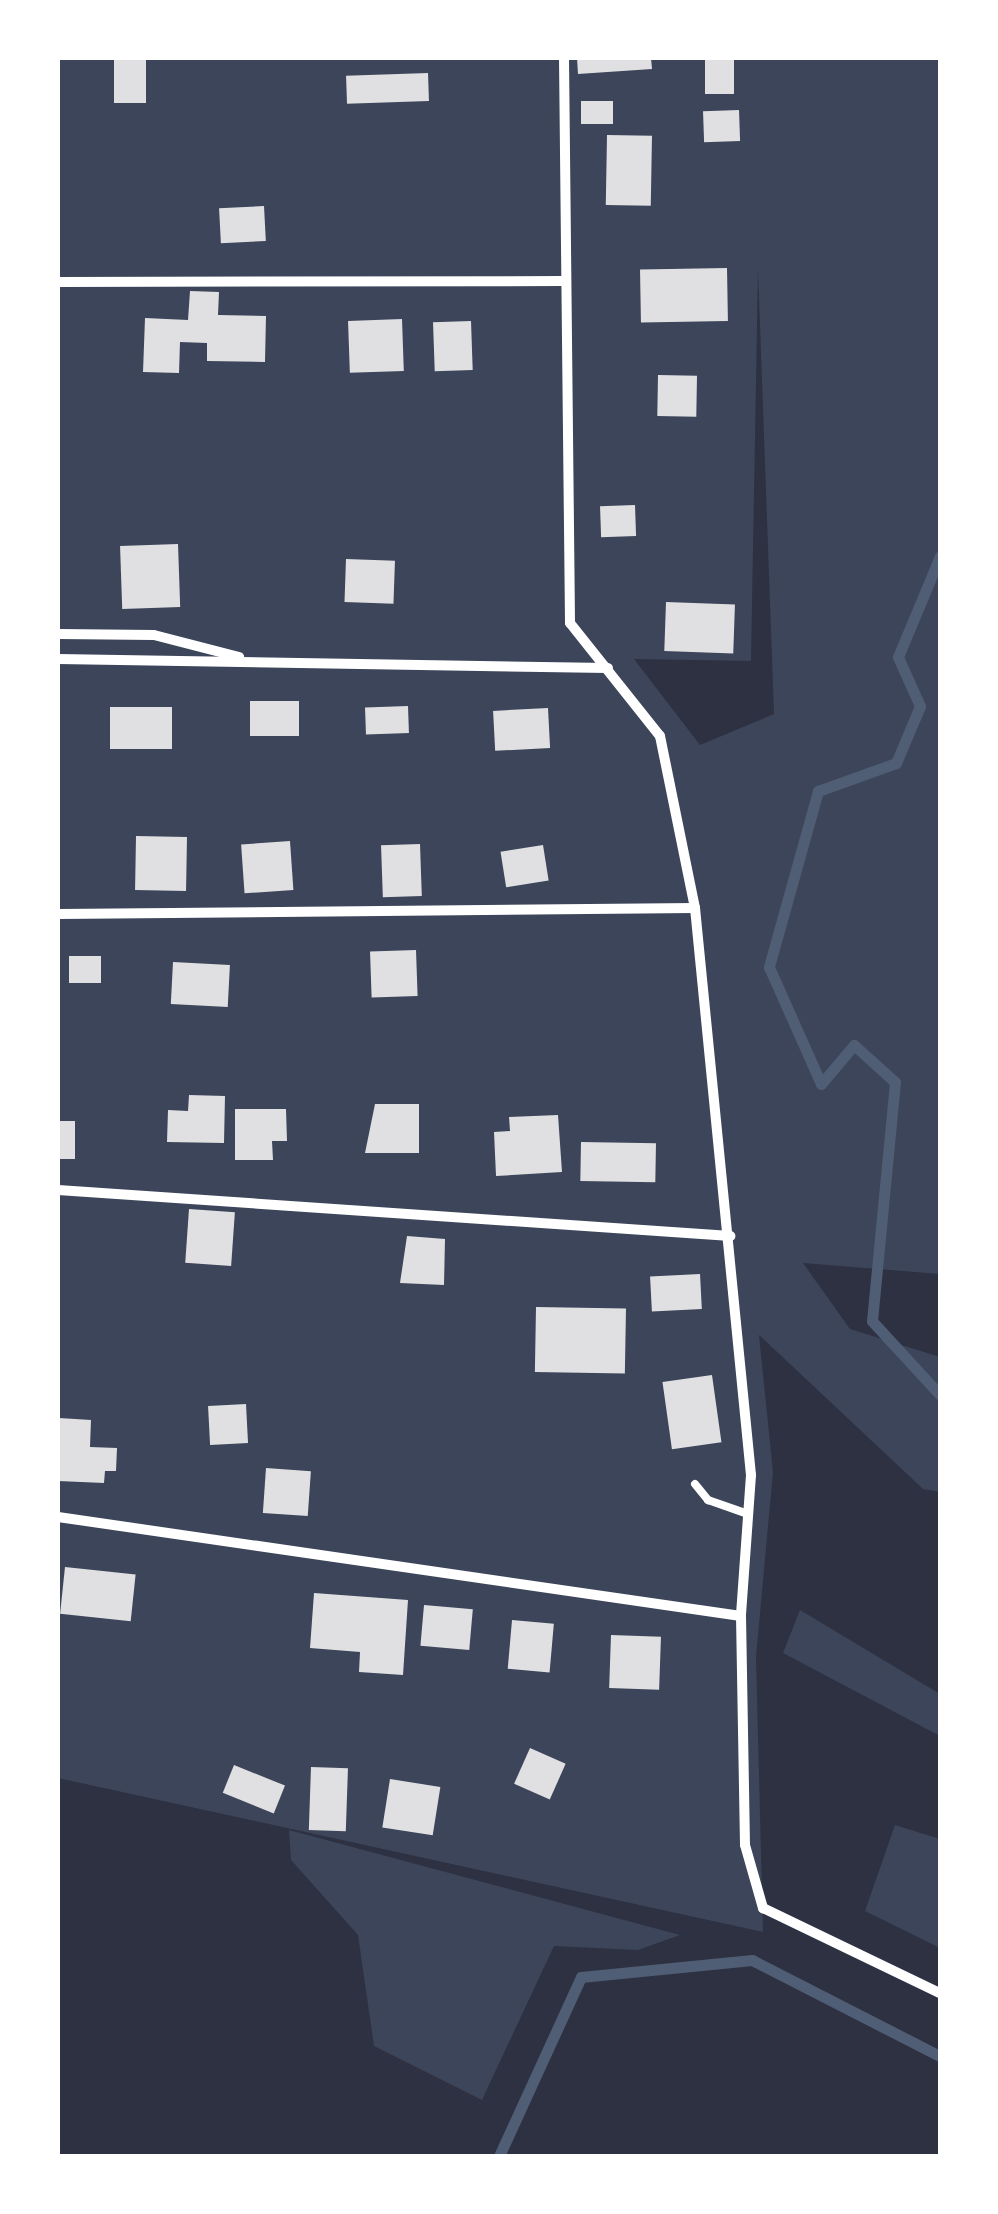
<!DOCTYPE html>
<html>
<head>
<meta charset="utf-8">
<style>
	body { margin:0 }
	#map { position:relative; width:998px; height:2214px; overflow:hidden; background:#2d3142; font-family:"Golos Text",sans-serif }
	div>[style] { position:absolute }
	.green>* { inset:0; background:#3c4559 }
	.stream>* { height:11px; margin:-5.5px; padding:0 5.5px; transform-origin:5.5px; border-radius:5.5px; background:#4f5d75 }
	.building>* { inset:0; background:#e0e0e3; transform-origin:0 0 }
	.service>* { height:8px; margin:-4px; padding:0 4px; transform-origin:4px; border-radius:4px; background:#fff }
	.minor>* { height:10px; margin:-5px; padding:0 5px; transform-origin:5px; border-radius:5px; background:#fff }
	span { translate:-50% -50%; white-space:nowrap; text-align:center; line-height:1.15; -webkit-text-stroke:9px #fff; paint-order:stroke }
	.frame { position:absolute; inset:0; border:60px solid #fff; pointer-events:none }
</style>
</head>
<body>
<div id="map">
	<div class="green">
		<i style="clip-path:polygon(evenodd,58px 58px,940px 58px,940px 1274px,803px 1263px,850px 1329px,940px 1357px,940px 1492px,923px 1489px,759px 1335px,773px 1472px,756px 1657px,763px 1932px,58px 1778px,58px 58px,758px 270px,774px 714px,700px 745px,634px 659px,751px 661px,758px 270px)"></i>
		<i style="clip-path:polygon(800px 1610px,940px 1694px,940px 1736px,783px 1653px)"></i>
		<i style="clip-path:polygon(895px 1825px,940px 1839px,940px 1948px,865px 1911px)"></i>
		<i style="clip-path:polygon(289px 1830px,680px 1935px,638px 1950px,554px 1946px,482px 2100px,374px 2046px,358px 1935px,291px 1860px)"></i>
	</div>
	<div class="stream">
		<i style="left:940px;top:556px;width:109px;rotate:112.6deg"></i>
		<i style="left:898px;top:657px;width:54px;rotate:65.8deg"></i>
		<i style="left:920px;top:706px;width:62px;rotate:112.8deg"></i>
		<i style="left:896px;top:763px;width:83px;rotate:160.3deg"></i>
		<i style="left:818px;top:791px;width:183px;rotate:105.6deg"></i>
		<i style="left:769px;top:967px;width:128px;rotate:66deg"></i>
		<i style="left:821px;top:1084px;width:51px;rotate:-49.8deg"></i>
		<i style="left:854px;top:1045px;width:55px;rotate:42.1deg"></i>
		<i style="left:895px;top:1082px;width:240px;rotate:95.5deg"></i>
		<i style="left:872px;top:1321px;width:100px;rotate:47.4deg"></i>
		<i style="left:499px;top:2156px;width:197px;rotate:-65.4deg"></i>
		<i style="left:581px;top:1977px;width:172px;rotate:-5.7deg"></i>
		<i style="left:752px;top:1960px;width:211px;rotate:27.1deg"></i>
	</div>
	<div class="building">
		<i style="left:114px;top:58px;width:32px;height:45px"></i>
		<i style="clip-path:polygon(577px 58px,651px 58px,652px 69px,578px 74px)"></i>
		<i style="left:705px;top:58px;width:29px;height:36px"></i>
		<i style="left:428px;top:73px;width:28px;height:82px;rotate:88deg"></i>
		<i style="left:613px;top:101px;width:23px;height:32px;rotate:90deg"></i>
		<i style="left:739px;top:110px;width:31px;height:36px;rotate:88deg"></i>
		<i style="left:607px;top:135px;width:45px;height:70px;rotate:1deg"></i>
		<i style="left:264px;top:206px;width:35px;height:45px;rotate:87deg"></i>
		<i style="left:727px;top:268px;width:53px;height:87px;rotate:89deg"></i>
		<i style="clip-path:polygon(190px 291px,219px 292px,218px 315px,266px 316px,265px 362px,207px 361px,207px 343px,180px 342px,179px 373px,143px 372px,145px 318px,188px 320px)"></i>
		<i style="left:402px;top:319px;width:52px;height:54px;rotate:88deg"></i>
		<i style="left:471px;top:321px;width:49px;height:38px;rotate:88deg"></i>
		<i style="left:658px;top:375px;width:39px;height:41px;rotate:1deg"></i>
		<i style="left:635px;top:505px;width:31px;height:35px;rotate:88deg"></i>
		<i style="left:178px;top:544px;width:63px;height:58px;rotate:88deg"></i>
		<i style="left:346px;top:559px;width:49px;height:43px;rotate:2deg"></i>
		<i style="left:666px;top:602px;width:69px;height:49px;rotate:2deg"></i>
		<i style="left:250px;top:701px;width:49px;height:35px"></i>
		<i style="left:408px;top:706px;width:27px;height:43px;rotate:88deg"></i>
		<i style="left:110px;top:707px;width:62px;height:42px"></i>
		<i style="left:548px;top:708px;width:40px;height:55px;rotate:87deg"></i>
		<i style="left:136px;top:836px;width:51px;height:54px;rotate:1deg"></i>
		<i style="left:290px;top:841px;width:49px;height:49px;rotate:86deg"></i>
		<i style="left:420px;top:844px;width:52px;height:39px;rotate:88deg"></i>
		<i style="left:543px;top:845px;width:36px;height:43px;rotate:81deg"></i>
		<i style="left:416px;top:950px;width:46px;height:46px;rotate:88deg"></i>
		<i style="left:69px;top:956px;width:32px;height:27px"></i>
		<i style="left:173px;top:962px;width:57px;height:42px;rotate:3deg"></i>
		<i style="clip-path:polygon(189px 1095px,225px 1096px,224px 1143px,167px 1142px,168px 1110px,188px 1111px)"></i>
		<i style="clip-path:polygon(375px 1104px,419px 1104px,419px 1153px,365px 1153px)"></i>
		<i style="clip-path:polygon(235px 1109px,286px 1109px,287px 1141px,272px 1141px,273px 1160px,235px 1160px)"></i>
		<i style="clip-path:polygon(558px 1115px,562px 1172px,496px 1176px,494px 1132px,510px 1131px,509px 1117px)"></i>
		<i style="left:58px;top:1121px;width:17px;height:38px"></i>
		<i style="left:581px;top:1142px;width:75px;height:39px;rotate:1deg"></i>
		<i style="left:189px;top:1209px;width:46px;height:54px;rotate:4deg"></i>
		<i style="clip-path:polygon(407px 1236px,445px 1239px,444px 1285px,400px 1283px)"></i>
		<i style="left:700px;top:1274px;width:35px;height:50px;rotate:87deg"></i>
		<i style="left:536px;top:1307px;width:90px;height:65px;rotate:1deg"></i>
		<i style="left:712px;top:1375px;width:68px;height:50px;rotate:82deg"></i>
		<i style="left:246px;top:1404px;width:39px;height:38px;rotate:87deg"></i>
		<i style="clip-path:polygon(59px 1418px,91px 1420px,90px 1447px,117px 1448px,116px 1471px,105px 1471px,104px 1483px,58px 1481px)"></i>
		<i style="left:266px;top:1468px;width:45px;height:45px;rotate:4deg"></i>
		<i style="left:65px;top:1567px;width:71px;height:47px;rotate:6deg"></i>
		<i style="clip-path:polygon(314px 1593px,408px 1600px,403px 1675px,359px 1672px,360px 1652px,310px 1648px)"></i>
		<i style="left:424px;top:1605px;width:49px;height:41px;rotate:5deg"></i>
		<i style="left:512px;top:1620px;width:42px;height:49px;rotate:5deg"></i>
		<i style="left:611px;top:1635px;width:50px;height:53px;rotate:2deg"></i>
		<i style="left:530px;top:1748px;width:39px;height:39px;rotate:24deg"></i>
		<i style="left:234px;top:1765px;width:55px;height:30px;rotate:22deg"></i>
		<i style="left:311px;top:1767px;width:37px;height:63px;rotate:2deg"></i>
		<i style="left:390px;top:1779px;width:51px;height:49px;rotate:9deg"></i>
	</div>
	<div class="service">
		<i style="left:695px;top:1484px;width:21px;rotate:51deg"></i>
		<i style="left:708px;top:1500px;width:42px;rotate:19.3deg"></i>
	</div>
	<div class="minor">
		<i style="left:564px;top:58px;width:565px;rotate:89.39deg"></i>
		<i style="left:570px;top:623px;width:144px;rotate:51.5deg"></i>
		<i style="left:660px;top:736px;width:176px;rotate:78.5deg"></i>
		<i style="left:695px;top:908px;width:570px;rotate:84.36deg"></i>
		<i style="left:751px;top:1475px;width:141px;rotate:94.1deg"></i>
		<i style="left:741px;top:1616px;width:229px;rotate:89deg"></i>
		<i style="left:745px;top:1845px;width:66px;rotate:74.1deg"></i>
		<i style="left:763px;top:1908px;width:196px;rotate:25.7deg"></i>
		<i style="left:58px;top:282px;width:505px;rotate:-0.11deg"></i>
		<i style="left:58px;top:634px;width:96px;rotate:0.6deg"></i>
		<i style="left:154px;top:635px;width:88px;rotate:14.5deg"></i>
		<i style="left:58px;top:659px;width:550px;rotate:0.94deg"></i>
		<i style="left:58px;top:914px;width:637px;rotate:-0.54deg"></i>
		<i style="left:58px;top:1190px;width:674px;rotate:3.92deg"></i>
		<i style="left:58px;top:1517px;width:690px;rotate:8.25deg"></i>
	</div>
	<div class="frame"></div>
</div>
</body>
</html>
